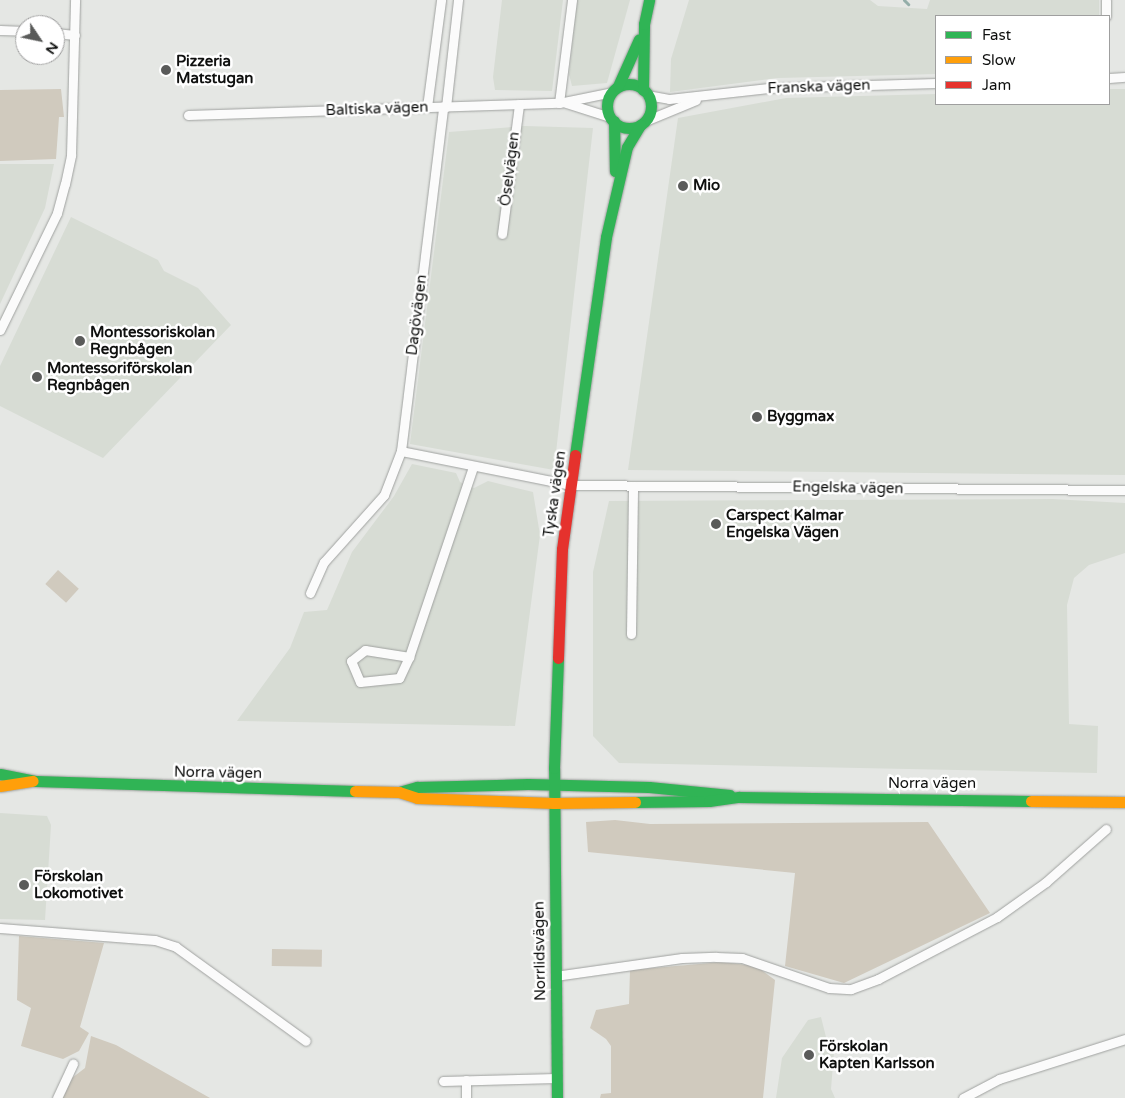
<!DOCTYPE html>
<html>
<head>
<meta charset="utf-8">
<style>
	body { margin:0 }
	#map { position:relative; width:1125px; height:1098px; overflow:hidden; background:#e5e7e4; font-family:"Varela Round",sans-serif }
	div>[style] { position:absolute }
	.built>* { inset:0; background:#d7dcd4 }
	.green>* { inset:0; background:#d0cabe; transform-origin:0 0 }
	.stream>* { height:3px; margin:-1.5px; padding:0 1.5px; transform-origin:1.5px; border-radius:1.5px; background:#94aea9 }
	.roads { filter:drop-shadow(0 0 1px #9fa19f) drop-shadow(0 0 1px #9fa19f) }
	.street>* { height:9px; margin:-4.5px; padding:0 4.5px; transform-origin:4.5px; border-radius:4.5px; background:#fbfbfb }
	.fast>* { height:11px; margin:-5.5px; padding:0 5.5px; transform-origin:5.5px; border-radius:5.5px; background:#30b455 }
	.fast>.ring { margin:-5.5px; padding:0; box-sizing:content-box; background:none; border:11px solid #30b455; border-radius:50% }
	.slow>* { height:11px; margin:-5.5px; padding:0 5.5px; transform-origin:5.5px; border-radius:5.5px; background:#ff9f0a }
	.jam>* { height:11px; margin:-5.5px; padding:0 5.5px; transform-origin:5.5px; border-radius:5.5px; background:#e5322d }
	.dots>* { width:14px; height:14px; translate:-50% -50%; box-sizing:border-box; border:2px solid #fff; border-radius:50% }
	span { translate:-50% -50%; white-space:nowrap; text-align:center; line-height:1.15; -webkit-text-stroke:5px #fff; paint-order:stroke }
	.poi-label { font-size:15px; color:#0f100f; font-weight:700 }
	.left { translate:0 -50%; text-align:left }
	.street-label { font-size:15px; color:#0f100f }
	.legend { position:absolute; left:935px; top:15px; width:175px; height:90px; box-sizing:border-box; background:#fff; border:1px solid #9f9f9f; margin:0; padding:6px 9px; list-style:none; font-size:15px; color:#0f100f }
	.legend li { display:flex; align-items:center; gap:10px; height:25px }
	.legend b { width:25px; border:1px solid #9f9f9f }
	.north { position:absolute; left:15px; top:15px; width:50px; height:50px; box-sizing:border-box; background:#fff; border:1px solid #9f9f9f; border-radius:50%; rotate:124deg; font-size:14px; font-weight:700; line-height:20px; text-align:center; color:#0f100f }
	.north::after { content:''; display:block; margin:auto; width:18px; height:22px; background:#5a5b5a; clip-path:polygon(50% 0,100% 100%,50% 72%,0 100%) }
</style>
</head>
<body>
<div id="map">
	<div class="built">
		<i style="clip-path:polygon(502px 0,563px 0,552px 91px,495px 90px,493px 77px)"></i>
		<i style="clip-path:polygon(577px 0,630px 0,607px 83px,572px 86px,569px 74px)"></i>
		<i style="clip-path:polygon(689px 0,870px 0,878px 6px,927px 9px,930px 0,1099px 0,1099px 16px,936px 16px,936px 74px,778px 78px,670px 92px,671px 59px)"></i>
		<i style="clip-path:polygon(1109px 89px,1125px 89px,1125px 475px,628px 470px,678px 118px,786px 98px,936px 94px,936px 104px,1109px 104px)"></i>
		<i style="clip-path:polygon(525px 126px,593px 128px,554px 470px,410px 444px,449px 132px)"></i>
		<i style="clip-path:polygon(0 164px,54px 164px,45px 208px,0 304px)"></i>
		<i style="clip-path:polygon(71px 217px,158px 260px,164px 271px,198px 288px,231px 325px,103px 458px,0 406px,0 366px)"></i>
		<i style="clip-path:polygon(412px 464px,456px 473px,460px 482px,474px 488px,488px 481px,533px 492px,540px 535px,515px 726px,237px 721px,290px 648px,304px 612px,327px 610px,352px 552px,394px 496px)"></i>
		<i style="clip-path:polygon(1052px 499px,1125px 503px,1125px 553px,1089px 565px,1074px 578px,1067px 605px,1069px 724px,1098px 726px,1097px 773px,619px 763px,593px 736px,593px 572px,609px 501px)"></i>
		<i style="clip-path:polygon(0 813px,47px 816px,51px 825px,45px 920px,0 919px)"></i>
		<i style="clip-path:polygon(821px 1017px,828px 1045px,834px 1052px,831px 1089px,835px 1098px,776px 1098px,782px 1058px,808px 1020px)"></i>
	</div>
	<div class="green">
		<i style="clip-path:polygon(61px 89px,64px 117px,59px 117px,56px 159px,0 161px,0 90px)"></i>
		<i style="left:58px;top:570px;width:28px;height:19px;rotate:42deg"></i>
		<i style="clip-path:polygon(615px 820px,650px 824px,928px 822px,990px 913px,844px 983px,785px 966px,795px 873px,588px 852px,586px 822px)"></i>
		<i style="clip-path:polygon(19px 936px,104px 943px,80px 1027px,89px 1033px,79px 1051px,63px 1059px,21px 1046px,31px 1008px,17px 1000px)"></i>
		<i style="left:272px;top:949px;width:50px;height:17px;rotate:1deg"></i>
		<i style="clip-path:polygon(722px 962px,756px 966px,775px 980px,763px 1098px,600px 1098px,601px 1094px,611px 1093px,611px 1046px,606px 1039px,590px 1028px,596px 1010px,629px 1004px,630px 970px)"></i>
		<i style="clip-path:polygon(91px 1036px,116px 1045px,210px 1098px,62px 1098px,72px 1078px,85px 1068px)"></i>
	</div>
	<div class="stream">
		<i style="left:904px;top:0;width:6px;rotate:45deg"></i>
	</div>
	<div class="roads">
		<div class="street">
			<i style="left:1106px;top:0;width:16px;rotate:90deg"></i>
			<i style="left:0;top:30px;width:25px;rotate:2deg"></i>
			<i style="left:55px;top:33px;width:20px;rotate:6deg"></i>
			<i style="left:1109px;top:78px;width:16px;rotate:-4deg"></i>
			<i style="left:647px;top:95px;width:22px;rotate:10deg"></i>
			<i style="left:669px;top:99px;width:100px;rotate:-6.3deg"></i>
			<i style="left:768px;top:88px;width:168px;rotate:-1.7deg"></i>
			<i style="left:559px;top:103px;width:104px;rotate:-82.8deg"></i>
			<i style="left:566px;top:103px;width:46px;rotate:17.7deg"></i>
			<i style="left:427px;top:107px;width:108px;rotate:-82.5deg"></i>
			<i style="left:446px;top:107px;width:108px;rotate:-83.6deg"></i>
			<i style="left:188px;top:115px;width:371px;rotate:-1.9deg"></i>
			<i style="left:559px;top:103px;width:54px;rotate:-11.7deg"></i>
			<i style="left:645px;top:121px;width:55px;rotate:-22.4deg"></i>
			<i style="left:502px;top:234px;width:131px;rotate:-82.5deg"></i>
			<i style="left:0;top:330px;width:130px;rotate:-64deg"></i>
			<i style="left:57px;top:213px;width:30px;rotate:-75deg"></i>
			<i style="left:65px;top:184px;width:30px;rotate:-78deg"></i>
			<i style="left:71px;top:155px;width:155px;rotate:-88.5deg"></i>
			<i style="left:401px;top:451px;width:173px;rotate:11.3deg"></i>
			<i style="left:571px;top:485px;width:554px;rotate:0.52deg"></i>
			<i style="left:310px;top:593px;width:34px;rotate:-66deg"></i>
			<i style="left:324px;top:562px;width:90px;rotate:-48.2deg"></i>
			<i style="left:384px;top:495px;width:47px;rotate:-68.9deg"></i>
			<i style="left:401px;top:451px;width:347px;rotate:-83deg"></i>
			<i style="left:631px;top:634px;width:148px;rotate:-89.2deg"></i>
			<i style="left:409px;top:657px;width:23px;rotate:115deg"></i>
			<i style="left:399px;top:678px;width:39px;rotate:174deg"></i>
			<i style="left:360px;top:682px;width:23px;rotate:-113deg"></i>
			<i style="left:351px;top:661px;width:18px;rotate:-38deg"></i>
			<i style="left:365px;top:650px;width:45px;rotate:9deg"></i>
			<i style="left:409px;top:657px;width:200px;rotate:-71.4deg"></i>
			<i style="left:0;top:928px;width:155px;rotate:4.4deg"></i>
			<i style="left:155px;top:940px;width:22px;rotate:18deg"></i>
			<i style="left:176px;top:947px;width:160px;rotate:35.9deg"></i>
			<i style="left:555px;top:976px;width:128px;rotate:-8.1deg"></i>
			<i style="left:682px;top:958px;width:34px;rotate:-2deg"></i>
			<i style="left:716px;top:957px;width:26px;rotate:2deg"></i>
			<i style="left:742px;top:958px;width:92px;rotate:19deg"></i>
			<i style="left:829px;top:988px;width:22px;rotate:3deg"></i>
			<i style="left:851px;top:989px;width:29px;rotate:-20deg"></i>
			<i style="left:878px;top:979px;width:134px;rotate:-27.5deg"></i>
			<i style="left:997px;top:917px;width:60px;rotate:-35.5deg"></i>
			<i style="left:1046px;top:882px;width:80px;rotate:-41.5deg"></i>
			<i style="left:466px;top:1080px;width:18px;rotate:90deg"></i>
			<i style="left:443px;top:1081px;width:113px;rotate:-1.5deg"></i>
			<i style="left:57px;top:1098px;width:38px;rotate:-65deg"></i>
			<i style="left:963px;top:1098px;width:41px;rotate:-27.8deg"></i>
			<i style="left:999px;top:1079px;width:132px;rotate:-17.6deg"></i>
		</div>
		<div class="fast">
			<i class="ring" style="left:607px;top:84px;width:33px;height:33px"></i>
			<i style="left:618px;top:86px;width:51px;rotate:-65.9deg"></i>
			<i style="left:643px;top:90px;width:66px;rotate:-89.1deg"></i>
			<i style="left:644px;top:24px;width:25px;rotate:-78deg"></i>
			<i style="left:614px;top:121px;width:50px;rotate:88.9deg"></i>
			<i style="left:575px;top:455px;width:220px;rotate:-81.9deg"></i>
			<i style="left:606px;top:237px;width:92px;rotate:-76.9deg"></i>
			<i style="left:627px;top:147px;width:26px;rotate:-59deg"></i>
			<i style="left:0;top:774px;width:37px;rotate:11deg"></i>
			<i style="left:36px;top:781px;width:319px;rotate:1.8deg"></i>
			<i style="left:399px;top:792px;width:19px;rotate:-16deg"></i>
			<i style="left:417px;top:787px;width:111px;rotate:-1.5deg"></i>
			<i style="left:528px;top:784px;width:121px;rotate:1.4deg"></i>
			<i style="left:649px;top:787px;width:81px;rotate:5.6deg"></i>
			<i style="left:635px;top:802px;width:74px;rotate:-0.8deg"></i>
			<i style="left:709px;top:801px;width:30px;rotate:-8deg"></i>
			<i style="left:739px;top:797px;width:292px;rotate:0.8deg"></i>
			<i style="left:557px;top:1098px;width:330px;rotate:-90.5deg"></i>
			<i style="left:554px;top:768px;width:110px;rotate:-87.9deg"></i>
		</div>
		<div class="slow">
			<i style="left:0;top:786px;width:33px;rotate:-9deg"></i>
			<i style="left:355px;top:791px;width:44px;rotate:1.3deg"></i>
			<i style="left:399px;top:792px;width:19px;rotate:18deg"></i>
			<i style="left:417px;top:798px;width:137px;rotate:2.1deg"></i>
			<i style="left:554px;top:803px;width:81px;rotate:-0.7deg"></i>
			<i style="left:1031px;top:801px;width:94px;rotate:0.6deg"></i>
		</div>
		<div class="jam">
			<i style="left:558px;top:658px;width:109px;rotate:-87.9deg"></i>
			<i style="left:562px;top:549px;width:95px;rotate:-82.1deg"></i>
		</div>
	</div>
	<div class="dots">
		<i style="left:166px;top:70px;background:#5a5b5a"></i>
		<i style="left:683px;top:186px;background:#5a5b5a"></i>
		<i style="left:80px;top:341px;background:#5a5b5a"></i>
		<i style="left:37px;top:377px;background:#5a5b5a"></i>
		<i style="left:757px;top:417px;background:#5a5b5a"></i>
		<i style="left:716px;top:524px;background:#5a5b5a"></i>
		<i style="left:24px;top:885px;background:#5a5b5a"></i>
		<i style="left:809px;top:1055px;background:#5a5b5a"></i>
	</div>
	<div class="poi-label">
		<span class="left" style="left:176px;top:70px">Pizzeria<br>Matstugan</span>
		<span class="left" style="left:693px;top:186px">Mio</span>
		<span class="left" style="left:90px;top:341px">Montessoriskolan<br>Regnbågen</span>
		<span class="left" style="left:47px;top:377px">Montessoriförskolan<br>Regnbågen</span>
		<span class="left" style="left:767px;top:417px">Byggmax</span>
		<span class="left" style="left:726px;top:524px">Carspect Kalmar<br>Engelska Vägen</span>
		<span class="left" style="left:34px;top:885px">Förskolan<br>Lokomotivet</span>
		<span class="left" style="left:819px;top:1055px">Förskolan<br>Kapten Karlsson</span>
	</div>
	<div class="street-label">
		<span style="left:819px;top:87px;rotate:-2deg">Franska vägen</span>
		<span style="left:377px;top:109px;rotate:-2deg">Baltiska vägen</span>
		<span style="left:510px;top:169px;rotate:-83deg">Öselvägen</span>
		<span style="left:417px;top:315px;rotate:-83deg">Dagövägen</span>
		<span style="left:848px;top:488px;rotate:1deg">Engelska vägen</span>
		<span style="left:555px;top:494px;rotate:-82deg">Tyska vägen</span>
		<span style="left:218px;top:773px;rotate:1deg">Norra vägen</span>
		<span style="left:932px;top:784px">Norra vägen</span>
		<span style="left:540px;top:951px;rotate:-91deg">Norrlidsvägen</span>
	</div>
	<ul class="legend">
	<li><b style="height:6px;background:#30b455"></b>Fast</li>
	<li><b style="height:6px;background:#ff9f0a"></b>Slow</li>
	<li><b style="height:6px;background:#e5322d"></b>Jam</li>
	</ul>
	<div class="north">N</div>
</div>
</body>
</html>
